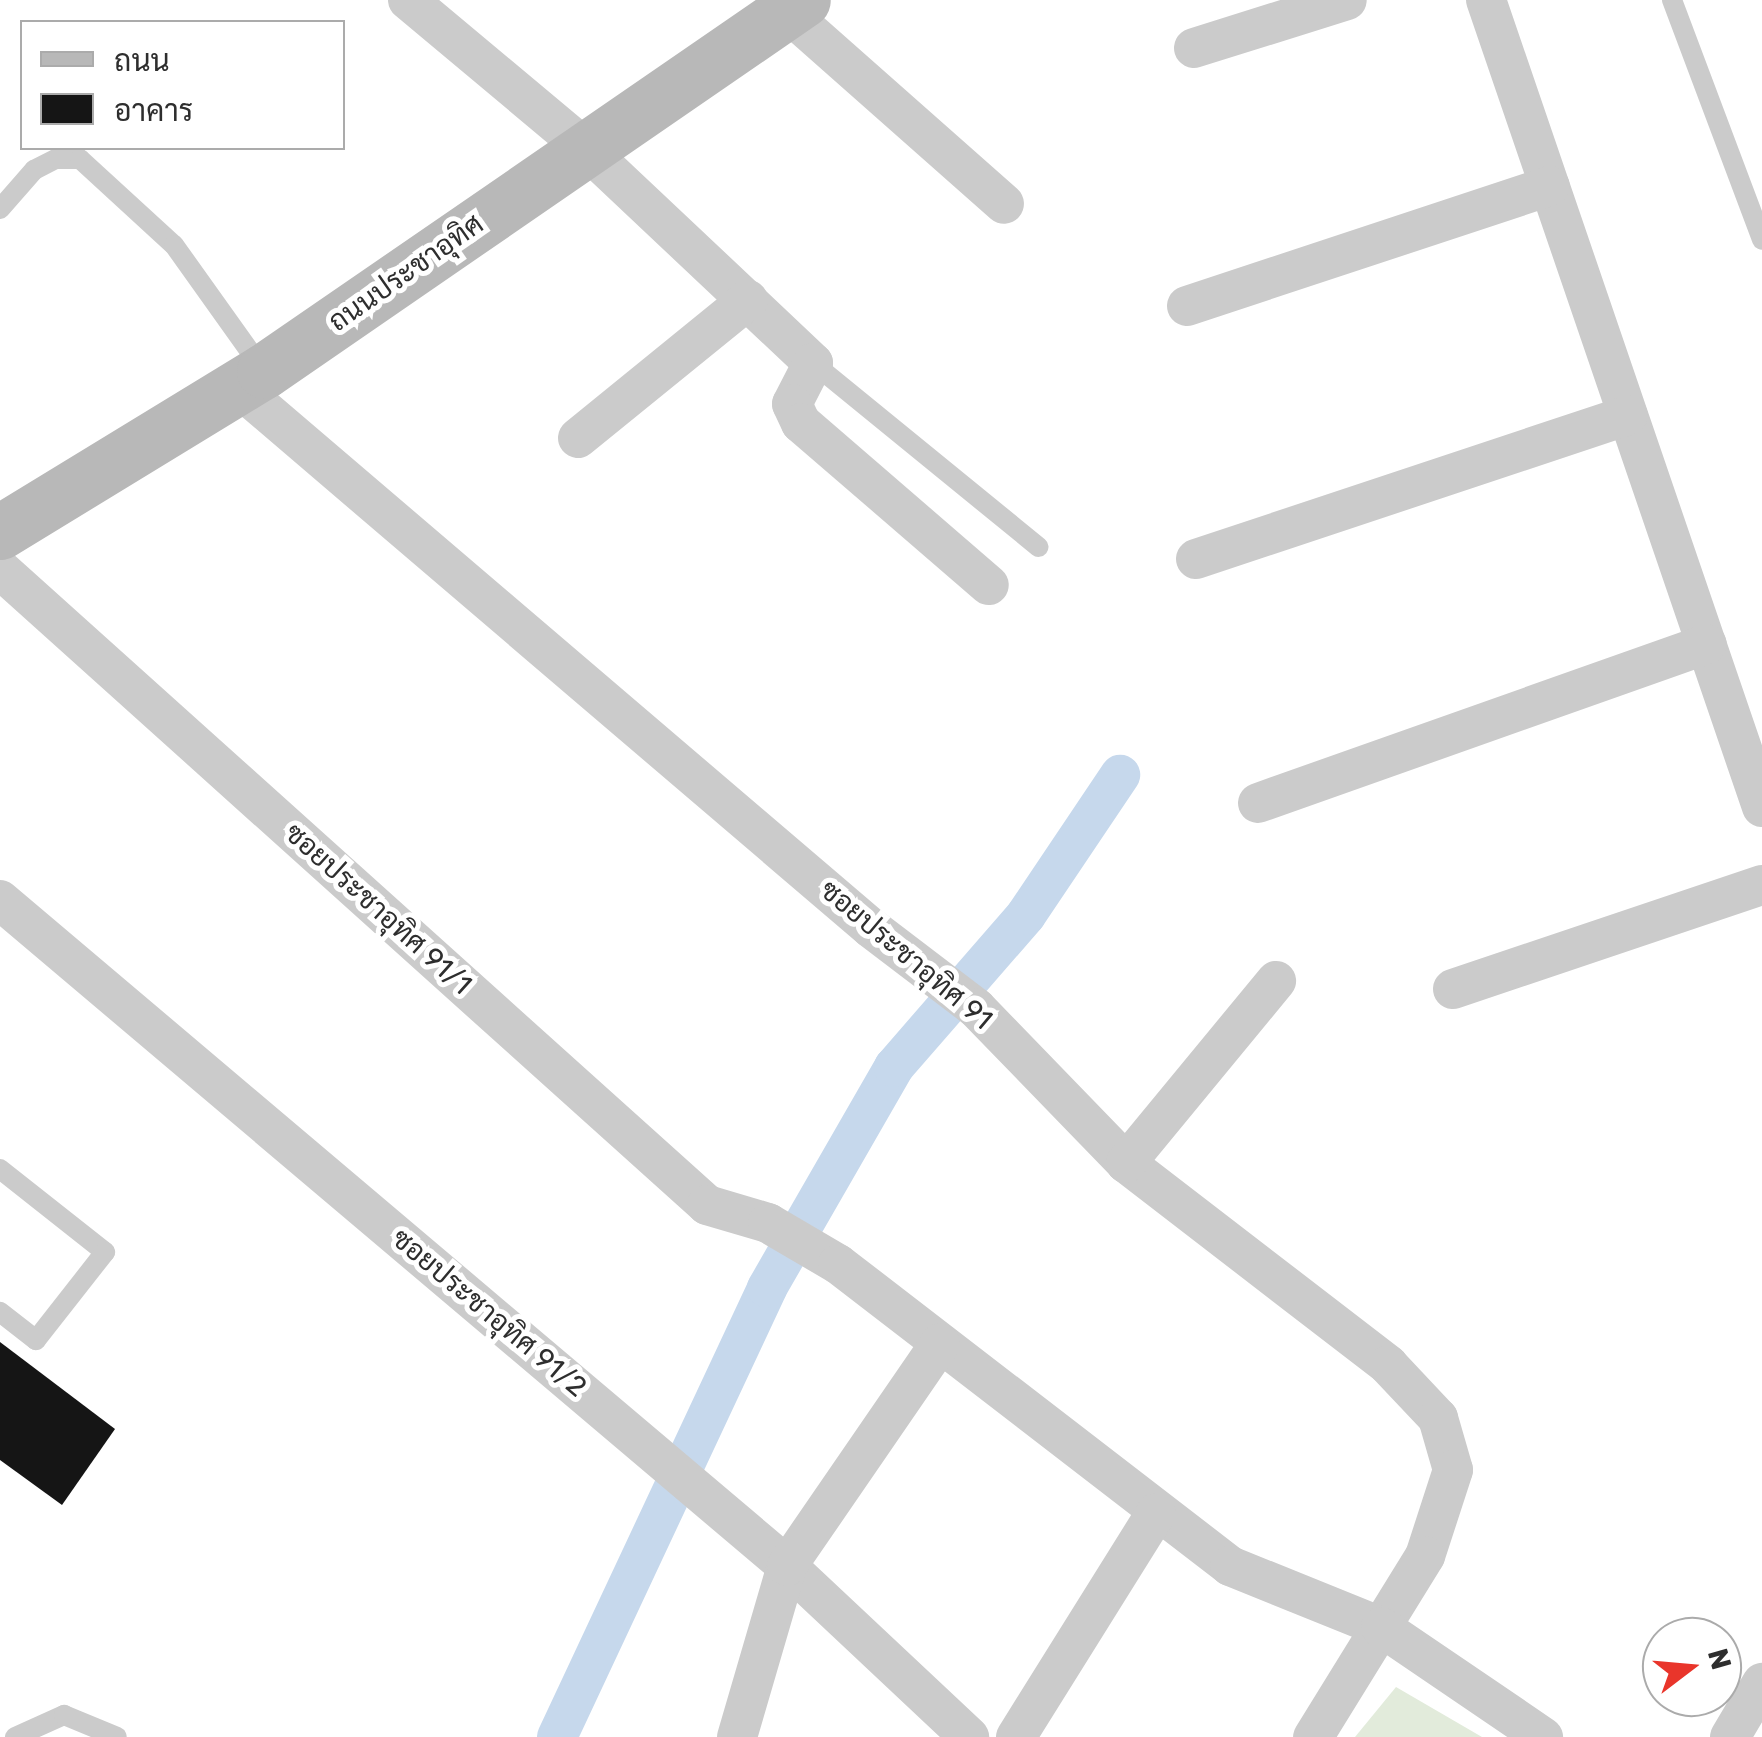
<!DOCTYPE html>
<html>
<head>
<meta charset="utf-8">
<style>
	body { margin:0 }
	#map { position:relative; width:1762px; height:1737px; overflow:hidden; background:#fff; font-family:Rubik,Sarabun,sans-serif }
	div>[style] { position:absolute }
	.green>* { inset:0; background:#e2ebdb }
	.canal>* { height:40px; margin:-20px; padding:0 20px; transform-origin:20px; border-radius:20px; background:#c6d8ec }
	.building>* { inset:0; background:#151515 }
	.lane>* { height:20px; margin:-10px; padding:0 10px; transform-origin:10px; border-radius:10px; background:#cbcbcb }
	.street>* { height:40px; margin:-20px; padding:0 20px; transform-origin:20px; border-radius:20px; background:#cbcbcb }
	.secondary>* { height:55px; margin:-27.5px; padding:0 27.5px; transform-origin:27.5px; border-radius:27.5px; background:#b8b8b8 }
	span { translate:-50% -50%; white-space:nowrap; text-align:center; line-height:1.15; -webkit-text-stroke:10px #fff; paint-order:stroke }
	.street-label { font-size:28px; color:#2e2e2e }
	.legend { position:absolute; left:20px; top:20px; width:325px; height:130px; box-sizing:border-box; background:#fff; border:2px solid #ababab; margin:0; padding:12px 18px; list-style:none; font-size:30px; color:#2e2e2e }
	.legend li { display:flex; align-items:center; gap:20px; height:50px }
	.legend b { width:50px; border:2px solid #ababab }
	.north { position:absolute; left:1642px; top:1617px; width:100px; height:100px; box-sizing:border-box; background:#fff; border:2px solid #ababab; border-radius:50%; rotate:74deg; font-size:28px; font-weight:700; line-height:40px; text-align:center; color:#2e2e2e }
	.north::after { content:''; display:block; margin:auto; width:35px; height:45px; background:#e9352b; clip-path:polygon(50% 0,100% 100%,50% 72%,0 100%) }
</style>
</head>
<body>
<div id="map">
	<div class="green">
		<i style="clip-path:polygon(1396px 1687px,1482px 1737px,1355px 1737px)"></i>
	</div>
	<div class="canal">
		<i style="left:557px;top:1737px;width:496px;rotate:-64.9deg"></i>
		<i style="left:767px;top:1288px;width:255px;rotate:-60.1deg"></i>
		<i style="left:894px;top:1067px;width:201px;rotate:-49deg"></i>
		<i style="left:1026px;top:915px;width:169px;rotate:-56.1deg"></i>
	</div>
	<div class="building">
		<i style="clip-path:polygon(0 1342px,115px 1429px,62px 1505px,0 1460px)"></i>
	</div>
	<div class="lane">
		<i style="left:1672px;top:0;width:256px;rotate:69.4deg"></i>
		<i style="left:0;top:209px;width:52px;rotate:-48.9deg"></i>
		<i style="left:34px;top:170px;width:25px;rotate:-27deg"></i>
		<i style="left:56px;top:159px;width:24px"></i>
		<i style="left:80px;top:159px;width:127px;rotate:42.5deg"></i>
		<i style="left:174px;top:245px;width:150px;rotate:54.5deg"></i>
		<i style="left:813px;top:363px;width:291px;rotate:39.2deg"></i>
		<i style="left:0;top:1169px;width:134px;rotate:38.3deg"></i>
		<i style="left:105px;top:1252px;width:112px;rotate:128.1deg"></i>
		<i style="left:36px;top:1340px;width:46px;rotate:-142.1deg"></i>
		<i style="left:15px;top:1737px;width:54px;rotate:-24.2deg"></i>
		<i style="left:64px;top:1715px;width:57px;rotate:22.5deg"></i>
	</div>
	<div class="street">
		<i style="left:408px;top:0;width:232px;rotate:39.9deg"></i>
		<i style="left:586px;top:149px;width:312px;rotate:43.3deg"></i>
		<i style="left:813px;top:363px;width:46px;rotate:117.1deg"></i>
		<i style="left:792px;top:404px;width:21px;rotate:65deg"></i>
		<i style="left:801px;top:423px;width:248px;rotate:40.8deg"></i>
		<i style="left:1486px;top:0;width:853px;rotate:71.12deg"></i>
		<i style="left:786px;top:11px;width:291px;rotate:41.5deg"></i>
		<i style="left:1194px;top:48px;width:160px;rotate:-17.4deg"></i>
		<i style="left:1187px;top:306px;width:382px;rotate:-18.3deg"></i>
		<i style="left:239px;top:388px;width:831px;rotate:40.51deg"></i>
		<i style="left:871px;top:928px;width:132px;rotate:37.3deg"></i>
		<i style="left:976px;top:1008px;width:216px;rotate:45.9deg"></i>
		<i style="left:1126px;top:1163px;width:331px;rotate:37.6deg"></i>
		<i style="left:1388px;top:1365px;width:73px;rotate:46.7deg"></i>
		<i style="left:1438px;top:1418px;width:54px;rotate:73.9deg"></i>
		<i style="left:1453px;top:1470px;width:90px;rotate:108deg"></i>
		<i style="left:1425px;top:1556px;width:213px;rotate:121.7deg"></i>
		<i style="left:578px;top:438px;width:219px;rotate:-39.1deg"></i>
		<i style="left:1196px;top:559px;width:455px;rotate:-18.4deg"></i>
		<i style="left:0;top:569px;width:951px;rotate:41.97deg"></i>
		<i style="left:707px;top:1205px;width:64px;rotate:16.4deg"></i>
		<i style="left:768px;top:1223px;width:81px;rotate:30.4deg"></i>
		<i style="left:838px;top:1264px;width:495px;rotate:37.6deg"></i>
		<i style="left:1230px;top:1566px;width:163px;rotate:22deg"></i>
		<i style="left:1381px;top:1627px;width:196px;rotate:34.2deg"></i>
		<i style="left:1258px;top:803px;width:476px;rotate:-19.5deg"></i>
		<i style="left:0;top:900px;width:1031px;rotate:40.24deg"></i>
		<i style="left:787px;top:1566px;width:250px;rotate:43.2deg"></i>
		<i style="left:1453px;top:989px;width:326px;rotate:-18.6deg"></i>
		<i style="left:1126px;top:1163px;width:236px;rotate:-50.5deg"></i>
		<i style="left:737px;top:1737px;width:178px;rotate:-73.7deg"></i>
		<i style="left:787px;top:1566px;width:270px;rotate:-55.5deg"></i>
		<i style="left:1016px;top:1737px;width:264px;rotate:-58deg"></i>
		<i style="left:1730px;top:1737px;width:63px;rotate:-59.3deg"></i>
	</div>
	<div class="secondary">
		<i style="left:0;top:532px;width:309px;rotate:-31.4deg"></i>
		<i style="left:264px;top:371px;width:654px;rotate:-34.54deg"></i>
	</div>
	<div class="street-label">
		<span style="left:406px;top:273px;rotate:-35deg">ถนนประชาอุทิศ</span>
		<span style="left:378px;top:909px;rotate:42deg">ซอยประชาอุทิศ 91/1</span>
		<span style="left:906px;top:955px;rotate:40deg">ซอยประชาอุทิศ 91</span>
		<span style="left:489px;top:1313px;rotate:40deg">ซอยประชาอุทิศ 91/2</span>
	</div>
	<ul class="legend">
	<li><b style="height:12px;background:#b8b8b8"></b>ถนน</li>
	<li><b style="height:28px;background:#151515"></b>อาคาร</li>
	</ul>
	<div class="north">N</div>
</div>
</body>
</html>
